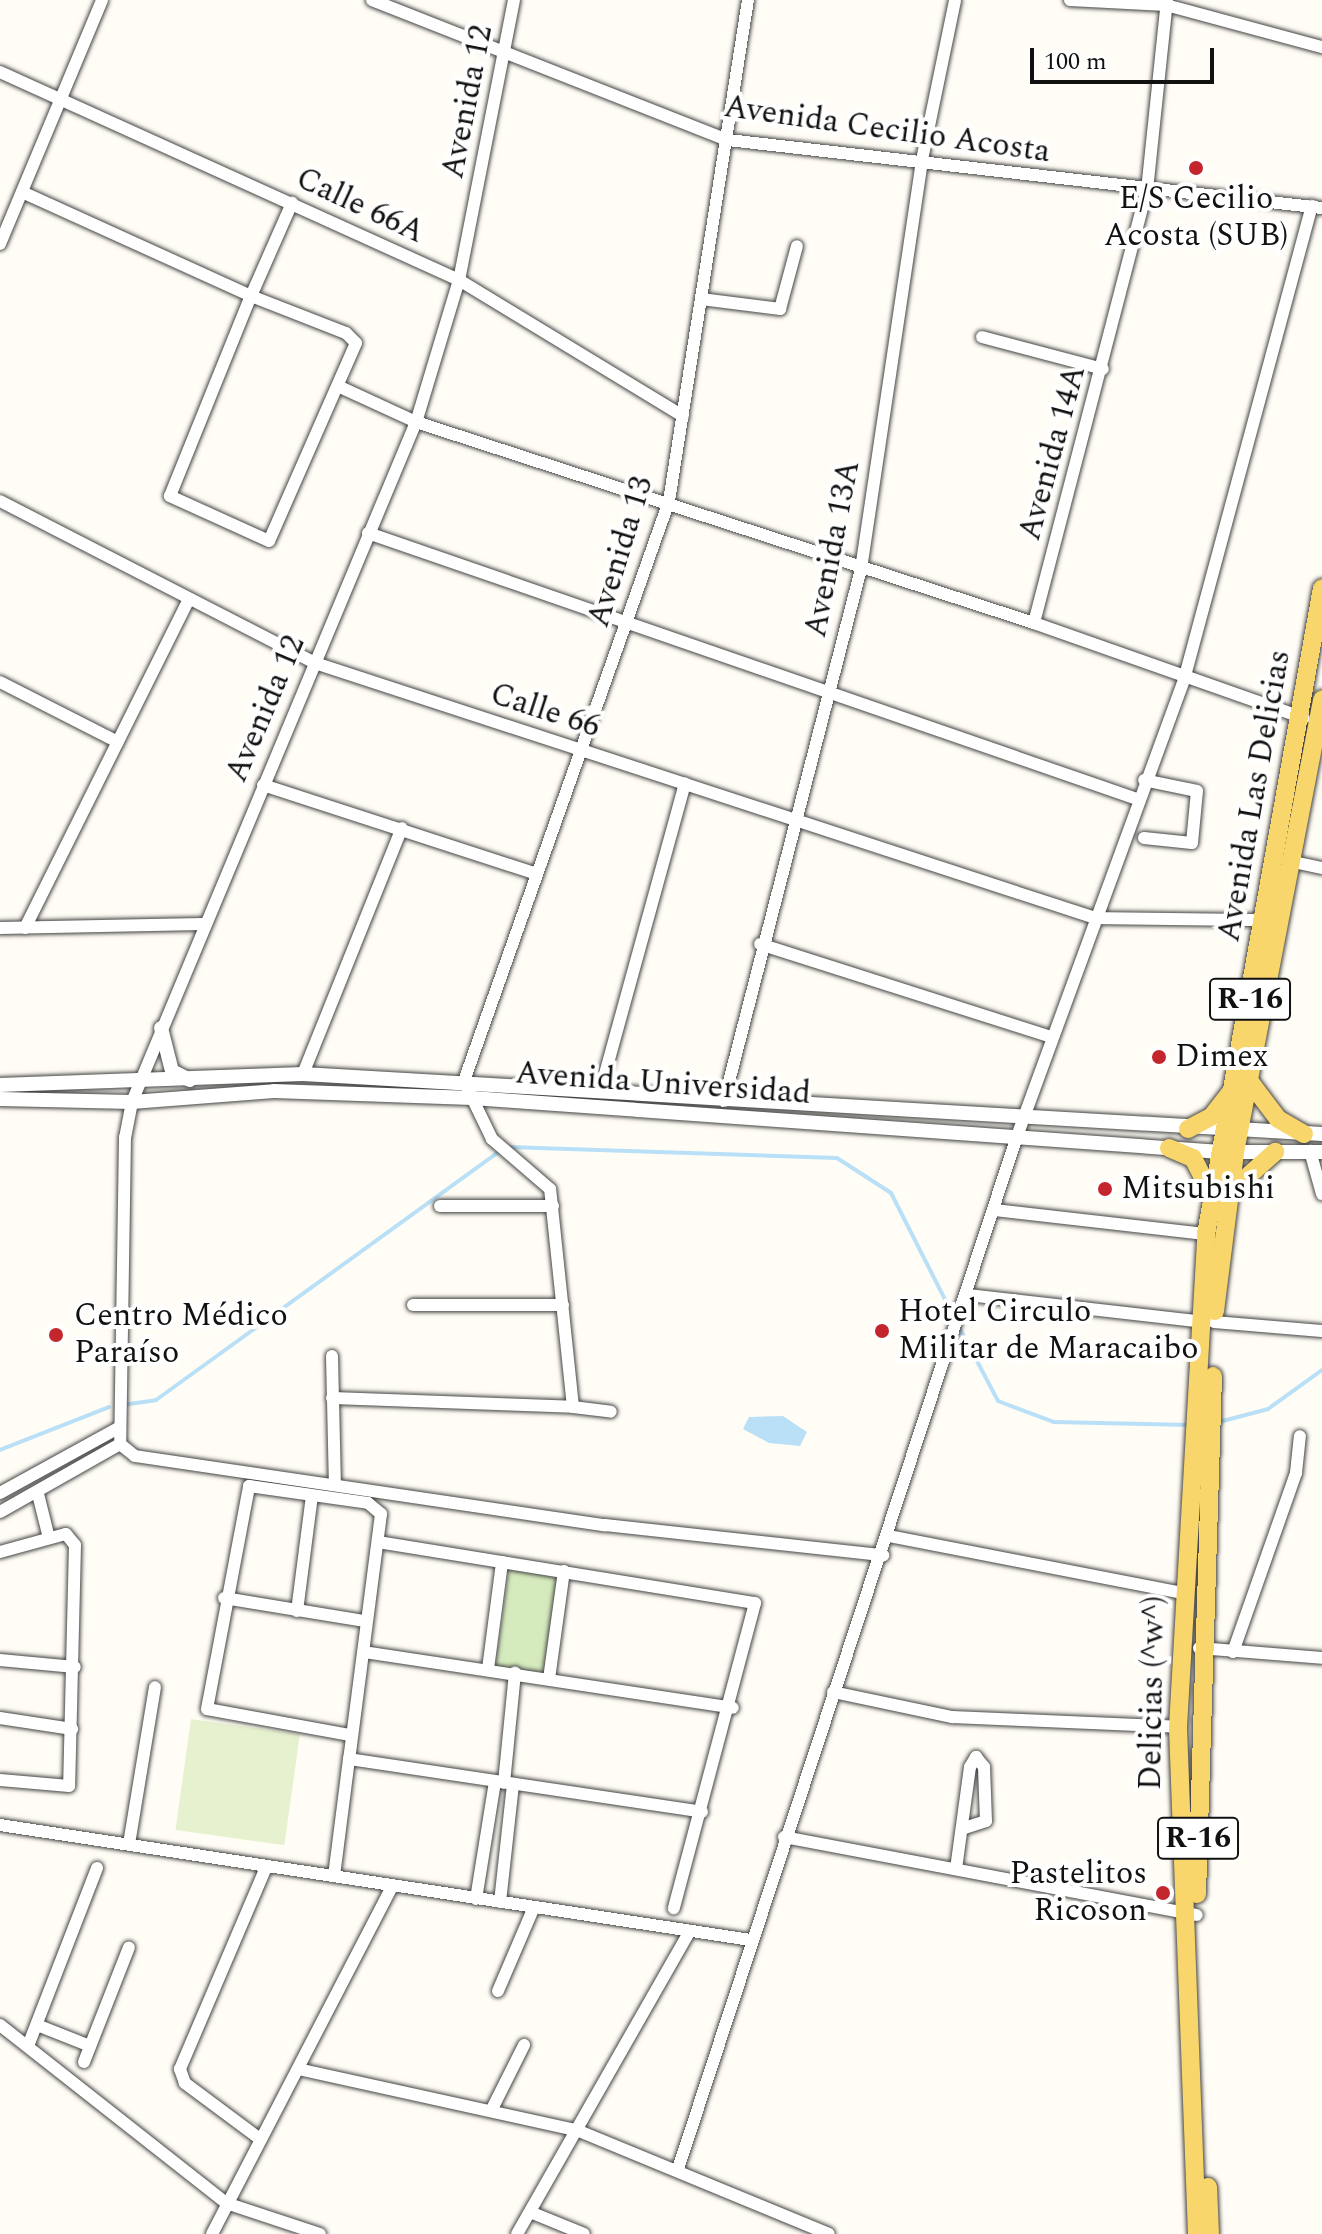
<!DOCTYPE html>
<html>
<head>
<meta charset="utf-8">
<style>
	body { margin:0 }
	#map { position:relative; width:1322px; height:2234px; overflow:hidden; background:#fffdf5; font-family:Spectral,serif }
	div>[style] { position:absolute }
	.green>* { inset:0; background:#d5ebbd; transform-origin:0 0 }
	.pitch>* { inset:0; background:#e6f2cf; transform-origin:0 0 }
	.water>* { inset:0; background:#b9e0f7 }
	.stream>* { height:4px; margin:-2px; padding:0 2px; transform-origin:2px; border-radius:2px; background:#b9e0f7 }
	.roads { filter:drop-shadow(0 0 2px #444) drop-shadow(0 0 2px #444) }
	.minor>* { height:12px; margin:-6px; padding:0 6px; transform-origin:6px; border-radius:6px; background:#fff }
	.tertiary>* { height:14px; margin:-7px; padding:0 7px; transform-origin:7px; border-radius:7px; background:#fff }
	.primary>* { height:18px; margin:-9px; padding:0 9px; transform-origin:9px; border-radius:9px; background:#f9d66b }
	.dots>* { width:22px; height:22px; translate:-50% -50%; box-sizing:border-box; border:4px solid #fff; border-radius:50% }
	span { translate:-50% -50%; white-space:nowrap; text-align:center; line-height:1.15; -webkit-text-stroke:8px #fff; paint-order:stroke }
	.shield-label span { padding:2px 6px; background:#fff; border:2px solid; border-radius:6px; -webkit-text-stroke-width:0 }
	.shield-label { font-size:30px; color:#111; font-weight:700 }
	.street-label { font-size:32px; color:#111 }
	.poi-label { font-size:32px; color:#111 }
	.left { translate:0 -50%; text-align:left }
	.right { translate:-100% -50%; text-align:right }
	.scale { position:absolute; left:1030px; top:48px; width:184px; height:36px; box-sizing:border-box; border:4px solid #111; border-top:0; padding-left:10px; font-size:24px; line-height:28px; white-space:nowrap; color:#111; -webkit-text-stroke:6px #fff; paint-order:stroke }
</style>
</head>
<body>
<div id="map">
	<div class="green">
		<i style="left:509px;top:1570px;width:49px;height:97px;rotate:8deg"></i>
	</div>
	<div class="pitch">
		<i style="left:191px;top:1719px;width:110px;height:112px;rotate:8deg"></i>
	</div>
	<div class="water">
		<i style="clip-path:polygon(783px 1416px,807px 1432px,800px 1446px,769px 1443px,743px 1429px,749px 1417px)"></i>
	</div>
	<div class="stream">
		<i style="left:958px;top:1325px;width:86px;rotate:62.2deg"></i>
		<i style="left:998px;top:1401px;width:60px;rotate:20.6deg"></i>
		<i style="left:1054px;top:1422px;width:137px;rotate:1.3deg"></i>
		<i style="left:129px;top:1404px;width:27px;rotate:-8deg"></i>
		<i style="left:156px;top:1400px;width:432px;rotate:-35.9deg"></i>
		<i style="left:506px;top:1147px;width:331px;rotate:1.9deg"></i>
		<i style="left:837px;top:1158px;width:64px;rotate:32.9deg"></i>
		<i style="left:891px;top:1193px;width:139px;rotate:63.1deg"></i>
		<i style="left:1215px;top:1423px;width:55px;rotate:-14.8deg"></i>
		<i style="left:1268px;top:1409px;width:67px;rotate:-35.8deg"></i>
		<i style="left:0;top:1450px;width:117px;rotate:-21.5deg"></i>
	</div>
	<div class="roads">
		<div class="minor">
			<i style="left:372px;top:0;width:383px;rotate:21.5deg"></i>
			<i style="left:728px;top:140px;width:598px;rotate:6.53deg"></i>
			<i style="left:514px;top:0;width:285px;rotate:101.1deg"></i>
			<i style="left:459px;top:280px;width:148px;rotate:106.8deg"></i>
			<i style="left:416px;top:422px;width:737px;rotate:112.67deg"></i>
			<i style="left:132px;top:1102px;width:36px;rotate:101deg"></i>
			<i style="left:125px;top:1137px;width:307px;rotate:90.9deg"></i>
			<i style="left:120px;top:1444px;width:19px;rotate:39deg"></i>
			<i style="left:135px;top:1456px;width:475px;rotate:8.4deg"></i>
			<i style="left:605px;top:1525px;width:280px;rotate:6.2deg"></i>
			<i style="left:1070px;top:0;width:96px;rotate:3deg"></i>
			<i style="left:1166px;top:5px;width:162px;rotate:15.1deg"></i>
			<i style="left:1167px;top:0;width:190px;rotate:96deg"></i>
			<i style="left:1147px;top:189px;width:448px;rotate:104.6deg"></i>
			<i style="left:1034px;top:623px;width:286px;rotate:19.4deg"></i>
			<i style="left:0;top:72px;width:504px;rotate:24.38deg"></i>
			<i style="left:459px;top:280px;width:262px;rotate:31.3deg"></i>
			<i style="left:22px;top:192px;width:252px;rotate:24.4deg"></i>
			<i style="left:251px;top:296px;width:102px;rotate:21.3deg"></i>
			<i style="left:346px;top:333px;width:14px;rotate:45deg"></i>
			<i style="left:356px;top:343px;width:216px;rotate:113.7deg"></i>
			<i style="left:269px;top:541px;width:109px;rotate:-155.6deg"></i>
			<i style="left:170px;top:496px;width:216px;rotate:-68deg"></i>
			<i style="left:251px;top:296px;width:102px;rotate:-66.2deg"></i>
			<i style="left:0;top:244px;width:264px;rotate:-67.3deg"></i>
			<i style="left:701px;top:299px;width:80px;rotate:7.2deg"></i>
			<i style="left:780px;top:309px;width:65px;rotate:-74.9deg"></i>
			<i style="left:982px;top:337px;width:125px;rotate:14.8deg"></i>
			<i style="left:340px;top:387px;width:84px;rotate:24.7deg"></i>
			<i style="left:416px;top:422px;width:650px;rotate:18.02deg"></i>
			<i style="left:0;top:501px;width:354px;rotate:27.2deg"></i>
			<i style="left:315px;top:663px;width:821px;rotate:18.1deg"></i>
			<i style="left:1095px;top:918px;width:168px;rotate:0.7deg"></i>
			<i style="left:368px;top:533px;width:814px;rotate:19.08deg"></i>
			<i style="left:0;top:682px;width:132px;rotate:27deg"></i>
			<i style="left:263px;top:785px;width:288px;rotate:18deg"></i>
			<i style="left:1144px;top:838px;width:48px;rotate:5.9deg"></i>
			<i style="left:1192px;top:843px;width:52px;rotate:-84.5deg"></i>
			<i style="left:1197px;top:791px;width:54px;rotate:-168.3deg"></i>
			<i style="left:1289px;top:861px;width:34px;rotate:12deg"></i>
			<i style="left:0;top:928px;width:202px;rotate:-1.1deg"></i>
			<i style="left:25px;top:928px;width:368px;rotate:-63.5deg"></i>
			<i style="left:760px;top:944px;width:306px;rotate:17.7deg"></i>
			<i style="left:303px;top:1074px;width:265px;rotate:-68.1deg"></i>
			<i style="left:600px;top:1092px;width:320px;rotate:-74.6deg"></i>
			<i style="left:724px;top:1101px;width:549px;rotate:-75.56deg"></i>
			<i style="left:861px;top:569px;width:414px;rotate:-81.5deg"></i>
			<i style="left:922px;top:160px;width:163px;rotate:-78.3deg"></i>
			<i style="left:1310px;top:1151px;width:45px;rotate:74.4deg"></i>
			<i style="left:440px;top:1206px;width:113px"></i>
			<i style="left:994px;top:1210px;width:213px;rotate:6.5deg"></i>
			<i style="left:968px;top:1295px;width:238px;rotate:6.5deg"></i>
			<i style="left:413px;top:1305px;width:150px"></i>
			<i style="left:1214px;top:1322px;width:108px;rotate:4.8deg"></i>
			<i style="left:332px;top:1356px;width:129px;rotate:88.7deg"></i>
			<i style="left:332px;top:1398px;width:241px;rotate:2.1deg"></i>
			<i style="left:573px;top:1407px;width:219px;rotate:-96deg"></i>
			<i style="left:550px;top:1189px;width:77px;rotate:-139.2deg"></i>
			<i style="left:492px;top:1139px;width:64px;rotate:-115.8deg"></i>
			<i style="left:464px;top:1081px;width:615px;rotate:-70.53deg"></i>
			<i style="left:669px;top:501px;width:507px;rotate:-81.04deg"></i>
			<i style="left:573px;top:1407px;width:38px;rotate:7deg"></i>
			<i style="left:0;top:1493px;width:135px;rotate:-28.8deg"></i>
			<i style="left:38px;top:1494px;width:45px;rotate:76deg"></i>
			<i style="left:0;top:1512px;width:138px;rotate:-29.5deg"></i>
			<i style="left:889px;top:1536px;width:299px;rotate:11deg"></i>
			<i style="left:378px;top:1542px;width:382px;rotate:9.2deg"></i>
			<i style="left:755px;top:1603px;width:316px;rotate:104.9deg"></i>
			<i style="left:0;top:1552px;width:68px;rotate:-15.3deg"></i>
			<i style="left:66px;top:1534px;width:14px;rotate:51deg"></i>
			<i style="left:75px;top:1545px;width:241px;rotate:91.4deg"></i>
			<i style="left:69px;top:1786px;width:69px;rotate:-175deg"></i>
			<i style="left:224px;top:1598px;width:143px;rotate:9.3deg"></i>
			<i style="left:297px;top:1611px;width:116px;rotate:-82.6deg"></i>
			<i style="left:1199px;top:1648px;width:123px;rotate:4.6deg"></i>
			<i style="left:364px;top:1652px;width:373px;rotate:8.6deg"></i>
			<i style="left:1233px;top:1652px;width:190px;rotate:-70.6deg"></i>
			<i style="left:1296px;top:1473px;width:37px;rotate:-84deg"></i>
			<i style="left:0;top:1660px;width:75px;rotate:5.3deg"></i>
			<i style="left:488px;top:1669px;width:108px;rotate:-82.5deg"></i>
			<i style="left:549px;top:1679px;width:109px;rotate:-82.1deg"></i>
			<i style="left:833px;top:1692px;width:122px;rotate:11.9deg"></i>
			<i style="left:952px;top:1717px;width:226px;rotate:2.5deg"></i>
			<i style="left:0;top:1718px;width:73px;rotate:8.7deg"></i>
			<i style="left:350px;top:1735px;width:145px;rotate:-169.7deg"></i>
			<i style="left:207px;top:1709px;width:227px;rotate:-79.3deg"></i>
			<i style="left:249px;top:1486px;width:120px;rotate:8.1deg"></i>
			<i style="left:368px;top:1503px;width:17px;rotate:40deg"></i>
			<i style="left:381px;top:1514px;width:247px;rotate:97.4deg"></i>
			<i style="left:349px;top:1759px;width:357px;rotate:8.5deg"></i>
			<i style="left:504px;top:1783px;width:111px;rotate:-84.3deg"></i>
			<i style="left:0;top:1825px;width:760px;rotate:8.71deg"></i>
			<i style="left:784px;top:1837px;width:420px;rotate:10.7deg"></i>
			<i style="left:129px;top:1844px;width:159px;rotate:-80.6deg"></i>
			<i style="left:956px;top:1869px;width:103px;rotate:-82.2deg"></i>
			<i style="left:970px;top:1767px;width:12px;rotate:-59deg"></i>
			<i style="left:976px;top:1757px;width:13px;rotate:51deg"></i>
			<i style="left:984px;top:1767px;width:54px;rotate:87.9deg"></i>
			<i style="left:986px;top:1821px;width:25px;rotate:162deg"></i>
			<i style="left:334px;top:1876px;width:118px;rotate:-82.7deg"></i>
			<i style="left:476px;top:1899px;width:119px;rotate:-80.8deg"></i>
			<i style="left:500px;top:1902px;width:119px;rotate:-83.7deg"></i>
			<i style="left:498px;top:1991px;width:91px;rotate:-66.8deg"></i>
			<i style="left:0;top:2025px;width:288px;rotate:38.2deg"></i>
			<i style="left:226px;top:2203px;width:99px;rotate:18.3deg"></i>
			<i style="left:37px;top:2025px;width:57px;rotate:21.6deg"></i>
			<i style="left:28px;top:2046px;width:191px;rotate:-68.8deg"></i>
			<i style="left:84px;top:2062px;width:123px;rotate:-68.6deg"></i>
			<i style="left:298px;top:2069px;width:288px;rotate:12.4deg"></i>
			<i style="left:579px;top:2131px;width:270px;rotate:22.4deg"></i>
			<i style="left:491px;top:2111px;width:74px;rotate:-63.4deg"></i>
			<i style="left:260px;top:2139px;width:94px;rotate:-143.3deg"></i>
			<i style="left:185px;top:2083px;width:15px;rotate:-110deg"></i>
			<i style="left:180px;top:2069px;width:220px;rotate:-66.9deg"></i>
			<i style="left:678px;top:2169px;width:1084px;rotate:-71.83deg"></i>
			<i style="left:1016px;top:1139px;width:493px;rotate:-69.9deg"></i>
			<i style="left:1185px;top:676px;width:487px;rotate:-74.9deg"></i>
			<i style="left:530px;top:2212px;width:58px;rotate:22.2deg"></i>
			<i style="left:212px;top:2234px;width:393px;rotate:-62.6deg"></i>
			<i style="left:517px;top:2234px;width:349px;rotate:-60.3deg"></i>
		</div>
		<div class="tertiary">
			<i style="left:161px;top:1028px;width:44px;rotate:75.7deg"></i>
			<i style="left:172px;top:1071px;width:20px;rotate:27deg"></i>
			<i style="left:0;top:1085px;width:303px;rotate:-2.1deg"></i>
			<i style="left:303px;top:1074px;width:1021px;rotate:3.37deg"></i>
			<i style="left:0;top:1099px;width:132px;rotate:1.3deg"></i>
			<i style="left:132px;top:1102px;width:142px;rotate:-4.4deg"></i>
			<i style="left:274px;top:1091px;width:198px;rotate:2deg"></i>
			<i style="left:472px;top:1098px;width:751px;rotate:4.12deg"></i>
			<i style="left:1221px;top:1152px;width:101px"></i>
		</div>
		<div class="primary">
			<i style="left:1250px;top:1082px;width:46px;rotate:52.9deg"></i>
			<i style="left:1278px;top:1119px;width:30px;rotate:30deg"></i>
			<i style="left:1188px;top:1129px;width:27px;rotate:-28deg"></i>
			<i style="left:1212px;top:1116px;width:31px;rotate:-52deg"></i>
			<i style="left:1169px;top:1148px;width:26px;rotate:23deg"></i>
			<i style="left:1193px;top:1158px;width:42px;rotate:62.8deg"></i>
			<i style="left:1229px;top:1193px;width:62px;rotate:-41.7deg"></i>
			<i style="left:1215px;top:1311px;width:160px;rotate:-82.8deg"></i>
			<i style="left:1235px;top:1152px;width:461px;rotate:-79.1deg"></i>
			<i style="left:1197px;top:1894px;width:518px;rotate:-88.23deg"></i>
			<i style="left:1208px;top:2187px;width:47px;rotate:87.6deg"></i>
			<i style="left:1197px;top:2234px;width:507px;rotate:-92.15deg"></i>
			<i style="left:1178px;top:1727px;width:494px;rotate:-86.7deg"></i>
			<i style="left:1206px;top:1234px;width:656px;rotate:-79.82deg"></i>
		</div>
	</div>
	<div class="dots">
		<i style="left:1196px;top:168px;background:#c4262e"></i>
		<i style="left:1159px;top:1057px;background:#c4262e"></i>
		<i style="left:1105px;top:1189px;background:#c4262e"></i>
		<i style="left:882px;top:1331px;background:#c4262e"></i>
		<i style="left:56px;top:1335px;background:#c4262e"></i>
		<i style="left:1163px;top:1893px;background:#c4262e"></i>
	</div>
	<div class="shield-label">
		<span style="left:1250px;top:999px">R-16</span>
		<span style="left:1198px;top:1838px">R-16</span>
	</div>
	<div class="street-label">
		<span style="left:468px;top:102px;rotate:-79deg">Avenida 12</span>
		<span style="left:887px;top:130px;rotate:8deg">Avenida Cecilio Acosta</span>
		<span style="left:360px;top:206px;rotate:25deg">Calle 66A</span>
		<span style="left:1053px;top:453px;rotate:-75deg">Avenida 14A</span>
		<span style="left:833px;top:549px;rotate:-79deg">Avenida 13A</span>
		<span style="left:621px;top:552px;rotate:-73deg">Avenida 13</span>
		<span style="left:266px;top:709px;rotate:-67deg">Avenida 12</span>
		<span style="left:545px;top:711px;rotate:18deg">Calle 66</span>
		<span style="left:1255px;top:796px;rotate:-80deg">Avenida Las Delicias</span>
		<span style="left:663px;top:1084px;rotate:4deg">Avenida Universidad</span>
		<span style="left:1153px;top:1693px;rotate:-89deg">Delicias (^w^)</span>
	</div>
	<div class="poi-label">
		<span style="left:1196px;top:218px">E/S Cecilio<br>Acosta (SUB)</span>
		<span class="left" style="left:1175px;top:1057px">Dimex</span>
		<span class="left" style="left:1121px;top:1189px">Mitsubishi</span>
		<span class="left" style="left:898px;top:1331px">Hotel Circulo<br>Militar de Maracaibo</span>
		<span class="left" style="left:74px;top:1335px">Centro Médico<br>Paraíso</span>
		<span class="right" style="left:1147px;top:1893px">Pastelitos<br>Ricoson</span>
	</div>
	<div class="scale">100 m</div>
</div>
</body>
</html>
